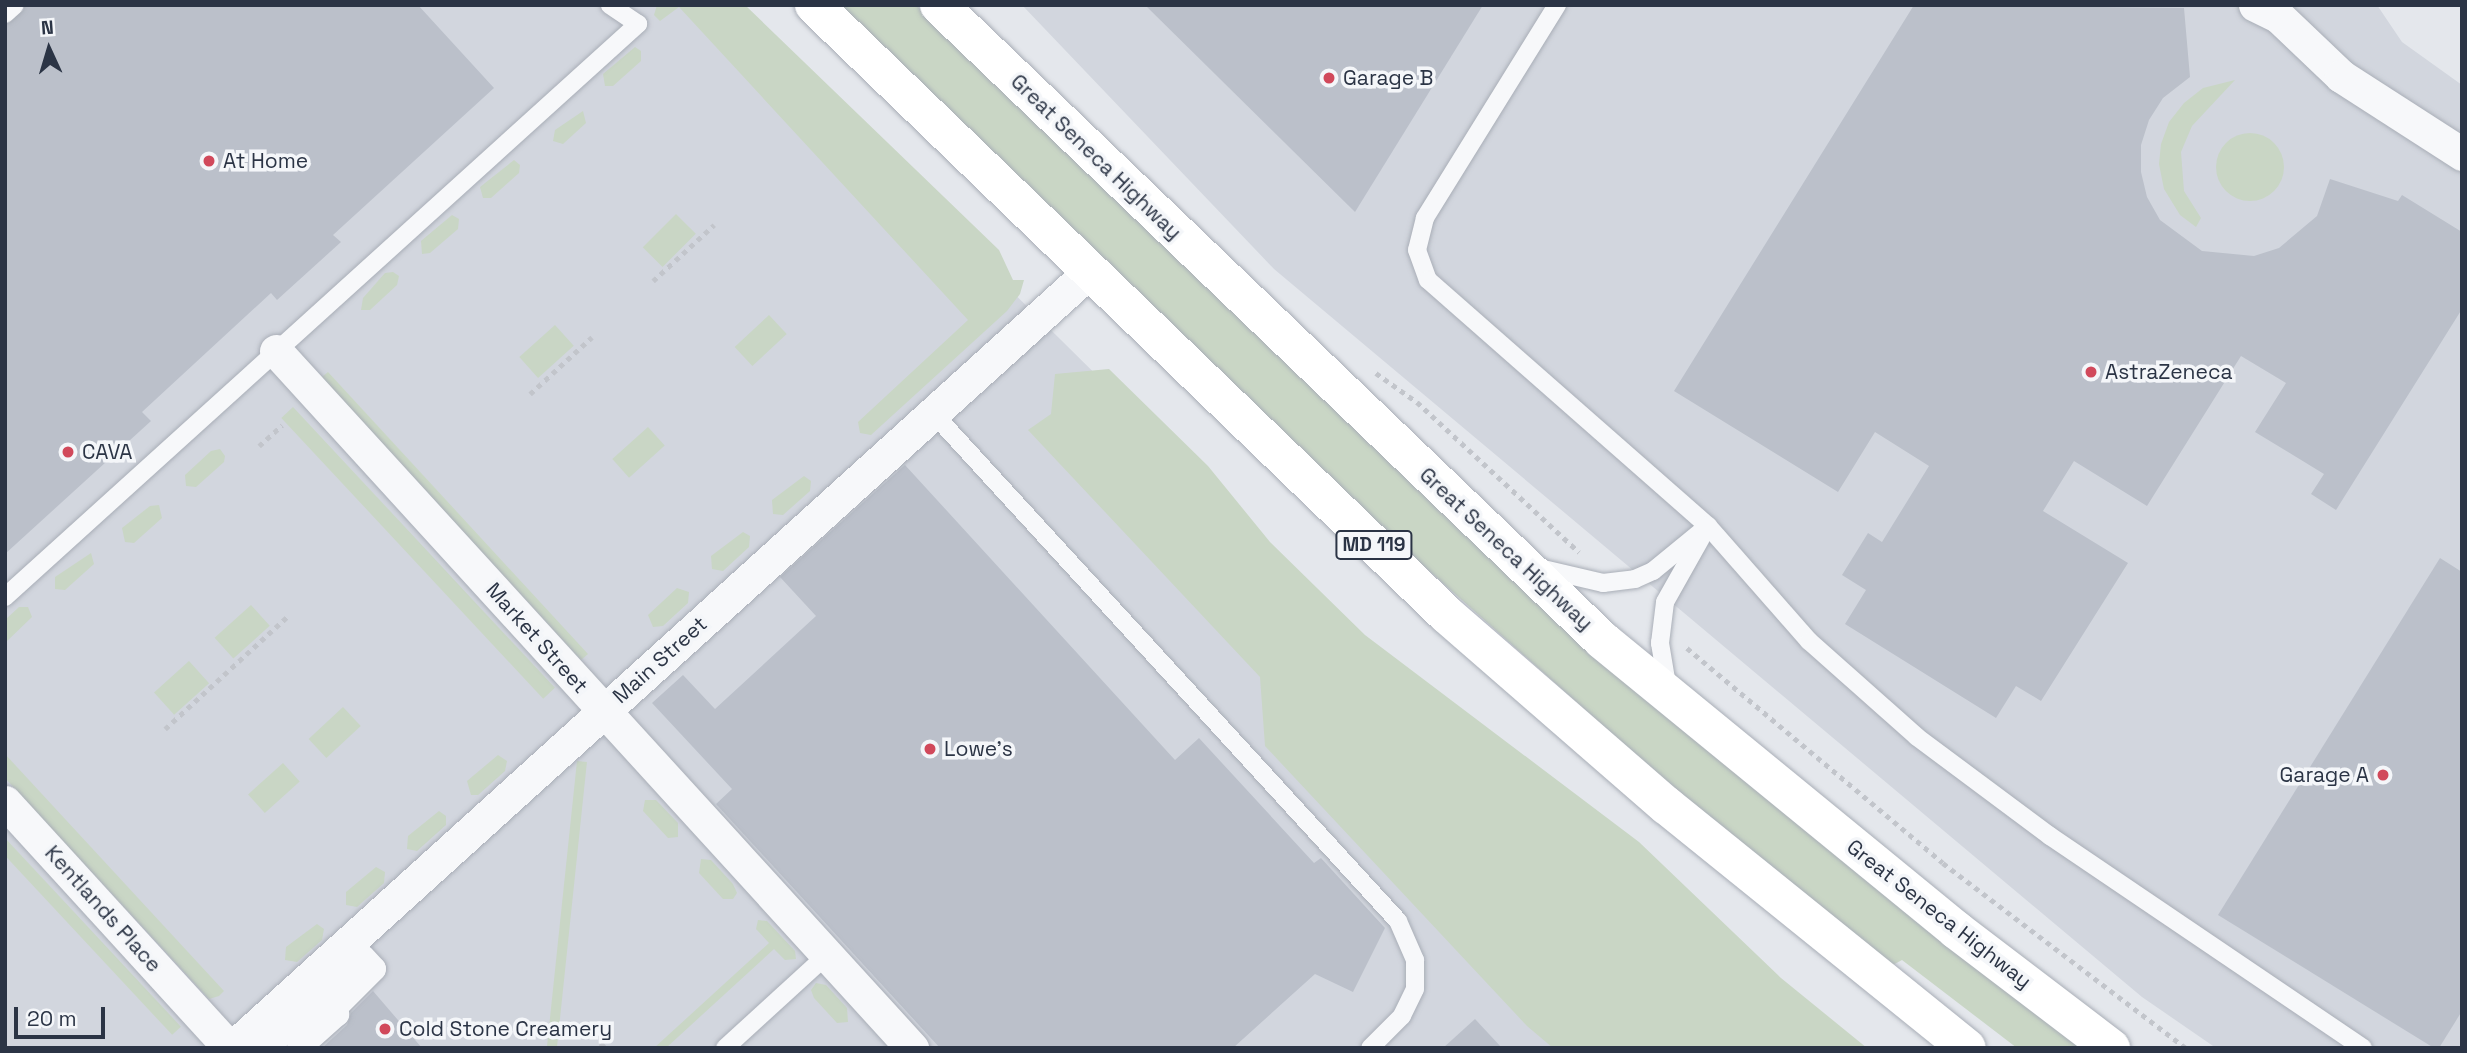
<!DOCTYPE html>
<html>
<head>
<meta charset="utf-8">
<style>
	body { margin:0 }
	#map { position:relative; width:2467px; height:1053px; overflow:hidden; background:#e4e7ec; font-family:"Space Grotesk",sans-serif }
	div>[style] { position:absolute }
	.built>* { inset:0; background:#d2d6de }
	.green>* { inset:0; background:#c9d6c5; transform-origin:0 0 }
	.round { border-radius:50% }
	.building>* { inset:0; background:#bbc0ca }
	.path>* { height:4.5px; margin-top:-2.25px; transform-origin:0; background:repeating-linear-gradient(90deg,#c2c5cb 0 5px,transparent 0 10px) }
	.roads { filter:drop-shadow(0 0 2px #a9aeb7) drop-shadow(0 0 2px #a9aeb7) }
	.service>* { height:18px; margin:-9px; padding:0 9px; transform-origin:9px; border-radius:9px; background:#f7f8fa }
	.pedestrian>* { height:24px; margin:-12px; padding:0 12px; transform-origin:12px; border-radius:12px; background:#f7f8fa }
	.minor>* { height:33px; margin:-16.5px; padding:0 16.5px; transform-origin:16.5px; border-radius:16.5px; background:#f7f8fa }
	.primary>* { height:38px; margin:-19px; padding:0 19px; transform-origin:19px; border-radius:19px; background:#fff }
	.dots>* { width:19px; height:19px; translate:-50% -50%; box-sizing:border-box; border:4px solid #f4f6f9; border-radius:50% }
	span { translate:-50% -50%; white-space:nowrap; text-align:center; line-height:1.15; -webkit-text-stroke:7px #f4f6f9; paint-order:stroke }
	.shield-label span { padding:2px 5px; background:#f4f6f9; border:2px solid; border-radius:5px; -webkit-text-stroke-width:0 }
	.shield-label { font-size:19px; color:#2b3445; font-weight:700 }
	.poi-label { font-size:21px; color:#2b3445 }
	.left { translate:0 -50%; text-align:left }
	.right { translate:-100% -50%; text-align:right }
	.street-label { font-size:21px; color:#2b3445 }
	.frame { position:absolute; inset:0; border:7px solid #2b3445; pointer-events:none }
	.north { position:absolute; left:14px; top:14px; width:70px; height:70px; -webkit-text-stroke:5px #f4f6f9; paint-order:stroke; rotate:356deg; font-size:19px; font-weight:700; line-height:28px; text-align:center; color:#2b3445 }
	.north::after { content:''; display:block; margin:auto; width:24px; height:32px; background:#2b3445; clip-path:polygon(50% 0,100% 100%,50% 72%,0 100%) }
	.scale { position:absolute; left:14px; top:1007px; width:91px; height:32px; box-sizing:border-box; border:4px solid #2b3445; border-top:0; padding-left:9px; font-size:21px; line-height:24px; white-space:nowrap; color:#2b3445; -webkit-text-stroke:5px #f4f6f9; paint-order:stroke }
</style>
</head>
<body>
<div id="map">
	<div class="built">
		<i style="clip-path:polygon(5px 5px,722px 5px,1239px 516px,1347px 631px,1863px 1048px,5px 1048px)"></i>
		<i style="clip-path:polygon(1022px 5px,2377px 5px,2402px 42px,2462px 85px,2462px 1048px,2216px 1048px,2142px 997px,1274px 269px)"></i>
	</div>
	<div class="green">
		<i style="clip-path:polygon(657px 5px,745px 5px,999px 250px,1013px 280px,1024px 280px,1020px 294px,1007px 311px,871px 435px,860px 433px,858px 422px,968px 320px,679px 7px,660px 21px,654px 15px)"></i>
		<i style="clip-path:polygon(839px 5px,916px 5px,1462px 532px,2081px 1048px,2017px 1048px,1902px 960px,1891px 966px,1647px 765px,1389px 535px)"></i>
		<i style="clip-path:polygon(635px 47px,641px 51px,641px 61px,613px 86px,605px 86px,603px 74px)"></i>
		<i style="clip-path:polygon(2235px 80px,2192px 126px,2181px 152px,2184px 191px,2201px 218px,2196px 227px,2180px 215px,2164px 189px,2159px 164px,2161px 144px,2169px 122px,2184px 103px,2203px 88px)"></i>
		<i style="clip-path:polygon(583px 111px,586px 123px,563px 144px,553px 141px,555px 130px)"></i>
		<i class="round" style="left:2216px;top:133px;width:68px;height:68px"></i>
		<i style="clip-path:polygon(514px 160px,520px 165px,519px 173px,491px 198px,483px 198px,480px 187px)"></i>
		<i style="left:676px;top:214px;width:28px;height:47px;rotate:45deg"></i>
		<i style="clip-path:polygon(452px 215px,459px 219px,458px 229px,430px 253px,422px 254px,421px 241px)"></i>
		<i style="clip-path:polygon(393px 272px,399px 276px,397px 285px,370px 310px,361px 310px,363px 298px,385px 273px)"></i>
		<i style="left:769px;top:315px;width:26px;height:47px;rotate:47deg"></i>
		<i style="left:555px;top:325px;width:28px;height:48px;rotate:48deg"></i>
		<i style="clip-path:polygon(1109px 369px,1208px 466px,1270px 542px,1365px 635px,1639px 842px,1781px 978px,1867px 1048px,1553px 1048px,1527px 1026px,1265px 746px,1260px 677px,1028px 430px,1051px 414px,1055px 374px)"></i>
		<i style="clip-path:polygon(328px 372px,588px 654px,581px 660px,322px 377px)"></i>
		<i style="left:293px;top:407px;width:384px;height:16px;rotate:47deg"></i>
		<i style="left:648px;top:427px;width:25px;height:48px;rotate:48deg"></i>
		<i style="clip-path:polygon(220px 449px,225px 456px,224px 462px,196px 487px,186px 486px,185px 475px,211px 451px)"></i>
		<i style="clip-path:polygon(804px 476px,811px 481px,810px 491px,783px 515px,773px 514px,772px 500px)"></i>
		<i style="clip-path:polygon(159px 505px,162px 518px,134px 543px,125px 542px,122px 528px,150px 506px)"></i>
		<i style="clip-path:polygon(743px 532px,750px 536px,749px 547px,723px 571px,712px 569px,711px 556px)"></i>
		<i style="clip-path:polygon(91px 553px,94px 564px,65px 590px,55px 589px,55px 577px)"></i>
		<i style="clip-path:polygon(677px 588px,689px 592px,688px 603px,663px 626px,653px 627px,648px 615px)"></i>
		<i style="left:251px;top:605px;width:28px;height:49px;rotate:48deg"></i>
		<i style="clip-path:polygon(19px 607px,28px 607px,32px 617px,5px 643px,5px 620px)"></i>
		<i style="left:189px;top:661px;width:30px;height:47px;rotate:48deg"></i>
		<i style="left:343px;top:707px;width:26px;height:47px;rotate:47deg"></i>
		<i style="clip-path:polygon(5px 754px,224px 991px,219px 996px,209px 999px,5px 778px)"></i>
		<i style="clip-path:polygon(498px 755px,507px 761px,505px 771px,478px 795px,471px 795px,467px 781px)"></i>
		<i style="left:577px;top:761px;width:10px;height:290px;rotate:6deg"></i>
		<i style="left:283px;top:763px;width:25px;height:47px;rotate:48deg"></i>
		<i style="clip-path:polygon(645px 800px,656px 800px,678px 823px,678px 837px,668px 838px,643px 811px)"></i>
		<i style="clip-path:polygon(439px 811px,446px 816px,446px 825px,417px 851px,407px 849px,408px 836px)"></i>
		<i style="left:5px;top:838px;width:258px;height:12px;rotate:47deg"></i>
		<i style="clip-path:polygon(701px 859px,711px 860px,733px 884px,737px 893px,733px 899px,723px 899px,699px 873px)"></i>
		<i style="clip-path:polygon(376px 867px,385px 872px,384px 883px,357px 907px,346px 905px,346px 892px)"></i>
		<i style="clip-path:polygon(758px 920px,767px 921px,795px 951px,796px 959px,785px 960px,774px 949px,666px 1048px,654px 1048px,769px 943px,756px 929px)"></i>
		<i style="clip-path:polygon(317px 924px,324px 929px,322px 940px,297px 962px,285px 960px,286px 947px)"></i>
		<i style="clip-path:polygon(816px 983px,826px 985px,847px 1008px,848px 1022px,837px 1023px,814px 998px,811px 990px)"></i>
	</div>
	<div class="building">
		<i style="clip-path:polygon(26px 5px,418px 5px,494px 88px,333px 235px,341px 242px,277px 300px,271px 293px,142px 412px,151px 421px,5px 554px,5px 25px)"></i>
		<i style="clip-path:polygon(1145px 5px,1483px 5px,1355px 212px)"></i>
		<i style="clip-path:polygon(1914px 5px,2184px 8px,2190px 77px,2163px 98px,2149px 120px,2141px 145px,2141px 172px,2147px 197px,2160px 220px,2202px 251px,2254px 256px,2279px 248px,2317px 216px,2330px 179px,2398px 201px,2402px 195px,2462px 232px,2462px 309px,2336px 510px,2311px 494px,2324px 474px,2255px 432px,2286px 383px,2241px 356px,2147px 506px,2074px 461px,2043px 511px,2128px 563px,2041px 701px,2016px 686px,1996px 718px,1845px 624px,1866px 590px,1842px 575px,1868px 533px,1882px 542px,1929px 466px,1875px 432px,1838px 492px,1674px 391px)"></i>
		<i style="clip-path:polygon(905px 465px,1175px 760px,1199px 738px,1314px 863px,1321px 858px,1385px 928px,1353px 992px,1315px 974px,1233px 1048px,940px 1048px,716px 804px,732px 789px,652px 703px,683px 675px,715px 709px,816px 616px,780px 577px)"></i>
		<i style="clip-path:polygon(2440px 558px,2462px 572px,2462px 1011px,2439px 1048px,2434px 1048px,2218px 915px)"></i>
		<i style="clip-path:polygon(373px 991px,422px 1048px,322px 1048px,347px 1025px,351px 1013px)"></i>
		<i style="clip-path:polygon(1475px 1019px,1502px 1048px,1443px 1048px)"></i>
	</div>
	<div class="path">
		<i style="left:653px;top:281px;width:83px;rotate:-42.6deg"></i>
		<i style="left:1376px;top:373px;width:50px;rotate:35.3deg"></i>
		<i style="left:1417px;top:402px;width:221px;rotate:42.8deg"></i>
		<i style="left:530px;top:394px;width:84px;rotate:-42.6deg"></i>
		<i style="left:259px;top:446px;width:31px;rotate:-42deg"></i>
		<i style="left:1687px;top:648px;width:334px;rotate:40deg"></i>
		<i style="left:1943px;top:863px;width:305px;rotate:37.3deg"></i>
		<i style="left:165px;top:729px;width:166px;rotate:-42.6deg"></i>
		<i style="left:601px;top:1043px;width:6px;rotate:51deg"></i>
	</div>
	<div class="roads">
		<div class="service">
			<i style="left:1557px;top:5px;width:251px;rotate:121.8deg"></i>
			<i style="left:1425px;top:218px;width:33px;rotate:104deg"></i>
			<i style="left:1417px;top:250px;width:32px;rotate:70deg"></i>
			<i style="left:1428px;top:280px;width:373px;rotate:41.3deg"></i>
			<i style="left:1708px;top:526px;width:153px;rotate:48.7deg"></i>
			<i style="left:1809px;top:641px;width:144px;rotate:41.6deg"></i>
			<i style="left:1917px;top:737px;width:166px;rotate:36.7deg"></i>
			<i style="left:2050px;top:836px;width:378px;rotate:34.1deg"></i>
			<i style="left:5px;top:14px;width:13px;rotate:-42deg"></i>
			<i style="left:933px;top:413px;width:689px;rotate:47.53deg"></i>
			<i style="left:1398px;top:921px;width:43px;rotate:66.4deg"></i>
			<i style="left:1415px;top:960px;width:29px;rotate:90deg"></i>
			<i style="left:1415px;top:989px;width:30px;rotate:116deg"></i>
			<i style="left:1402px;top:1016px;width:45px;rotate:135deg"></i>
			<i style="left:1539px;top:568px;width:66px;rotate:13.2deg"></i>
			<i style="left:1603px;top:583px;width:32px;rotate:-7deg"></i>
			<i style="left:1635px;top:579px;width:20px;rotate:-24deg"></i>
			<i style="left:1653px;top:571px;width:71px;rotate:-39.3deg"></i>
			<i style="left:5px;top:597px;width:854px;rotate:-42.15deg"></i>
			<i style="left:638px;top:24px;width:34px;rotate:-146deg"></i>
			<i style="left:1667px;top:685px;width:43px;rotate:-99.5deg"></i>
			<i style="left:1660px;top:643px;width:41px;rotate:-83deg"></i>
			<i style="left:1665px;top:602px;width:73px;rotate:-60.6deg"></i>
			<i style="left:725px;top:1048px;width:138px;rotate:-42.4deg"></i>
		</div>
		<div class="pedestrian">
			<i style="left:267px;top:1048px;width:132px;rotate:-43.5deg"></i>
			<i style="left:363px;top:957px;width:16px;rotate:47deg"></i>
			<i style="left:374px;top:969px;width:58px;rotate:135deg"></i>
			<i style="left:333px;top:1010px;width:6px;rotate:45deg"></i>
			<i style="left:337px;top:1014px;width:51px;rotate:138.2deg"></i>
		</div>
		<div class="minor">
			<i style="left:2255px;top:5px;width:25px;rotate:26deg"></i>
			<i style="left:2278px;top:16px;width:87px;rotate:43.6deg"></i>
			<i style="left:2341px;top:76px;width:144px;rotate:32.8deg"></i>
			<i style="left:276px;top:351px;width:944px;rotate:47.62deg"></i>
			<i style="left:5px;top:802px;width:333px;rotate:47.6deg"></i>
			<i style="left:232px;top:1048px;width:1155px;rotate:-42.16deg"></i>
		</div>
		<div class="primary">
			<i style="left:814px;top:5px;width:879px;rotate:43.94deg"></i>
			<i style="left:1447px;top:615px;width:291px;rotate:41deg"></i>
			<i style="left:1667px;top:806px;width:385px;rotate:38.9deg"></i>
			<i style="left:939px;top:5px;width:918px;rotate:43.76deg"></i>
			<i style="left:1602px;top:640px;width:458px;rotate:39.3deg"></i>
			<i style="left:1956px;top:930px;width:195px;rotate:37.3deg"></i>
		</div>
	</div>
	<div class="dots">
		<i style="left:1329px;top:78px;background:#d1495b"></i>
		<i style="left:209px;top:161px;background:#d1495b"></i>
		<i style="left:2091px;top:372px;background:#d1495b"></i>
		<i style="left:68px;top:452px;background:#d1495b"></i>
		<i style="left:930px;top:749px;background:#d1495b"></i>
		<i style="left:2383px;top:775px;background:#d1495b"></i>
		<i style="left:385px;top:1029px;background:#d1495b"></i>
	</div>
	<div class="shield-label">
		<span style="left:1374px;top:545px">MD 119</span>
	</div>
	<div class="poi-label">
		<span class="left" style="left:1343px;top:78px">Garage B</span>
		<span class="left" style="left:223px;top:161px">At Home</span>
		<span class="left" style="left:2105px;top:372px">AstraZeneca</span>
		<span class="left" style="left:82px;top:452px">CAVA</span>
		<span class="left" style="left:944px;top:749px">Lowe's</span>
		<span class="right" style="left:2369px;top:775px">Garage A</span>
		<span class="left" style="left:399px;top:1029px">Cold Stone Creamery</span>
	</div>
	<div class="street-label">
		<span style="left:1096px;top:157px;rotate:44deg">Great Seneca Highway</span>
		<span style="left:1506px;top:549px;rotate:43deg">Great Seneca Highway</span>
		<span style="left:537px;top:638px;rotate:48deg">Market Street</span>
		<span style="left:660px;top:660px;rotate:-42deg">Main Street</span>
		<span style="left:103px;top:909px;rotate:48deg">Kentlands Place</span>
		<span style="left:1939px;top:914px;rotate:38deg">Great Seneca Highway</span>
	</div>
	<div class="frame"></div>
	<div class="north">N</div>
	<div class="scale">20 m</div>
</div>
</body>
</html>
